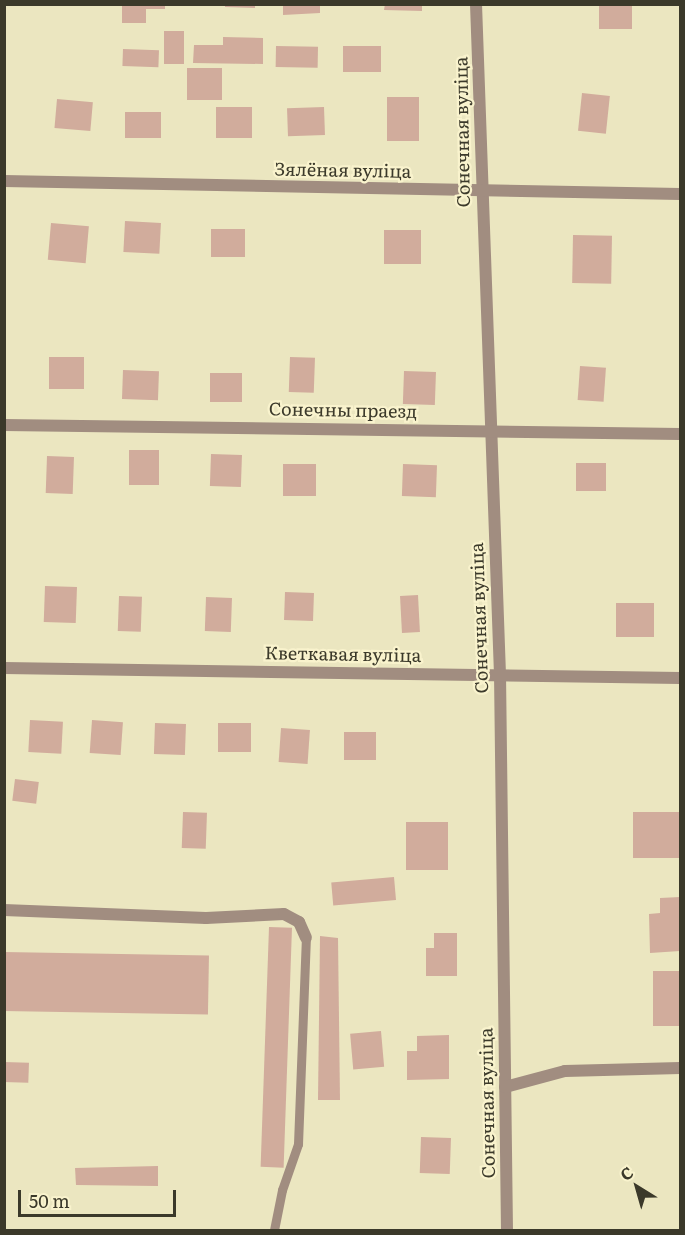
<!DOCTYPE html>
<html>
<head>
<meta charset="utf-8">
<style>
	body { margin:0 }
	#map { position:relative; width:685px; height:1235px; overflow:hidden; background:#ebe6c0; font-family:Literata,serif }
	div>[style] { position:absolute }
	.building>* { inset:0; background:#d1ac9c; transform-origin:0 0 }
	.service>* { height:9px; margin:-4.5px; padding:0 4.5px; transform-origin:4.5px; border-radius:4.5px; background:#a18d80 }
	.minor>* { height:12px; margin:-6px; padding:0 6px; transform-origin:6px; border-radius:6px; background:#a18d80 }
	span { translate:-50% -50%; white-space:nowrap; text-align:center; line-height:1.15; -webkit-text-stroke:4.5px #f9f3cd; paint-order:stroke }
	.street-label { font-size:18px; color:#3b392a }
	.frame { position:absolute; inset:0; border:6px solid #3b392a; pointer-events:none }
	.north { position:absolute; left:607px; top:1157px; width:60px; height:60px; -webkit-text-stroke:4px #f9f3cd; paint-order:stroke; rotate:323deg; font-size:16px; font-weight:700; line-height:24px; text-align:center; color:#3b392a }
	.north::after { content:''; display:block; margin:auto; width:21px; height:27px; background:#3b392a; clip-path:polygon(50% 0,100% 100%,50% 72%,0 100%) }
	.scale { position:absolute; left:18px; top:1190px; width:158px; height:27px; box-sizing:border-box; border:3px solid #3b392a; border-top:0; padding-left:8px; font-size:18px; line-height:21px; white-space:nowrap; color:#3b392a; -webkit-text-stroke:4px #f9f3cd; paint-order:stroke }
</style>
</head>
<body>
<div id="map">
	<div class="building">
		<i style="clip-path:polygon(122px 4px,165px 4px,165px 9px,146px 9px,146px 23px,122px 23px)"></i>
		<i style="clip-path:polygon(225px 4px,255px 4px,255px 8px,225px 7px)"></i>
		<i style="clip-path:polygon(283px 4px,320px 4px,320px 13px,283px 15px)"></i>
		<i style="clip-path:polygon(385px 4px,422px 4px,422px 11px,384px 10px)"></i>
		<i style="left:599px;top:4px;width:33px;height:25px"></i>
		<i style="left:164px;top:31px;width:20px;height:33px"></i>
		<i style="clip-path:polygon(223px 37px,263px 38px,263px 64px,193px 63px,194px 45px,223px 45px)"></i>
		<i style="left:276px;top:46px;width:42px;height:21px;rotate:1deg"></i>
		<i style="left:343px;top:46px;width:38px;height:26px"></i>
		<i style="left:123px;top:49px;width:36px;height:17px;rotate:2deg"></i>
		<i style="left:187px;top:68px;width:35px;height:32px"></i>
		<i style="left:582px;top:93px;width:28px;height:38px;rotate:6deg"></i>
		<i style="left:387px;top:97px;width:32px;height:44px"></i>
		<i style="left:57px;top:99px;width:36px;height:29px;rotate:5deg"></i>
		<i style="left:216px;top:107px;width:36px;height:31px"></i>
		<i style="left:324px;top:107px;width:28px;height:37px;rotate:88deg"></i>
		<i style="left:125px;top:112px;width:36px;height:26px"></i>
		<i style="left:125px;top:221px;width:36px;height:31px;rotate:3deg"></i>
		<i style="left:51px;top:223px;width:38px;height:37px;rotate:5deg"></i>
		<i style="left:211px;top:229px;width:34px;height:28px"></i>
		<i style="left:421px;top:230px;width:34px;height:37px;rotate:90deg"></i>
		<i style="left:573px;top:235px;width:39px;height:48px;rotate:1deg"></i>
		<i style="left:49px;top:357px;width:35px;height:32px"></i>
		<i style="left:290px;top:357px;width:25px;height:35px;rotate:2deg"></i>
		<i style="left:580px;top:366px;width:26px;height:34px;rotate:4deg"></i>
		<i style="left:123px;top:370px;width:36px;height:29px;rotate:2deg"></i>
		<i style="left:404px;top:371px;width:32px;height:33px;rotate:2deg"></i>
		<i style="left:210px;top:373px;width:32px;height:29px"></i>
		<i style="left:129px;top:450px;width:30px;height:35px"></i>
		<i style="left:211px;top:454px;width:31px;height:32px;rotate:2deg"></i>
		<i style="left:47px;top:456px;width:27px;height:37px;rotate:2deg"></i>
		<i style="left:576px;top:463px;width:30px;height:28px"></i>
		<i style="left:283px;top:464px;width:33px;height:32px"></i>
		<i style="left:403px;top:464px;width:34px;height:32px;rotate:2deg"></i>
		<i style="left:45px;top:586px;width:32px;height:36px;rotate:2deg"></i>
		<i style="left:285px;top:592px;width:29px;height:28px;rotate:2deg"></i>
		<i style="left:418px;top:595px;width:37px;height:18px;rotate:87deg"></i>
		<i style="left:119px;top:596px;width:23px;height:35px;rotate:2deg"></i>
		<i style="left:206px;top:597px;width:26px;height:34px;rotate:2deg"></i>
		<i style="left:616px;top:603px;width:38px;height:34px"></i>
		<i style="left:30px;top:720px;width:33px;height:32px;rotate:3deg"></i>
		<i style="left:92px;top:720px;width:31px;height:33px;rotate:4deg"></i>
		<i style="left:155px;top:723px;width:31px;height:31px;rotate:2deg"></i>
		<i style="left:251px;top:723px;width:29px;height:33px;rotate:90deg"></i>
		<i style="left:281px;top:728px;width:29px;height:34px;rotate:4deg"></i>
		<i style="left:344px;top:732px;width:32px;height:28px"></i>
		<i style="left:15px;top:779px;width:24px;height:22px;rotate:7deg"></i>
		<i style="left:183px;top:812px;width:24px;height:36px;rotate:2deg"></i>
		<i style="left:680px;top:812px;width:46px;height:47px;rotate:90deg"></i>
		<i style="left:406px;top:822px;width:42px;height:48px"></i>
		<i style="left:394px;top:877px;width:23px;height:63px;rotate:85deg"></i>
		<i style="clip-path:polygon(680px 897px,680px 951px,650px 953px,649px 914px,660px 913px,660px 898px)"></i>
		<i style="left:269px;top:927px;width:23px;height:240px;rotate:2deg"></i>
		<i style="clip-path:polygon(434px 933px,457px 933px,457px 976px,426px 976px,426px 948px,434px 948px)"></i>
		<i style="clip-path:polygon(320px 936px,338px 938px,340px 1100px,318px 1100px)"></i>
		<i style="left:4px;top:952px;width:205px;height:59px;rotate:1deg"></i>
		<i style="left:653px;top:971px;width:27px;height:55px"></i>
		<i style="left:381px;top:1031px;width:36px;height:31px;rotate:85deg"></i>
		<i style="clip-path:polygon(449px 1035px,449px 1079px,407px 1080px,407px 1051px,417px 1051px,417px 1036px)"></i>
		<i style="left:4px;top:1062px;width:25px;height:20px;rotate:2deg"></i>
		<i style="left:421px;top:1137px;width:30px;height:36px;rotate:2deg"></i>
		<i style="clip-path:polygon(158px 1166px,158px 1186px,76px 1185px,75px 1168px)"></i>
	</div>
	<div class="service">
		<i style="left:274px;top:1230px;width:41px;rotate:-78.7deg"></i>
		<i style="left:282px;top:1190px;width:49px;rotate:-70.8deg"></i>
		<i style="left:298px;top:1144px;width:206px;rotate:-87.8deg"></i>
	</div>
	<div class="minor">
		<i style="left:476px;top:4px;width:670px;rotate:87.95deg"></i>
		<i style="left:500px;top:674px;width:556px;rotate:89.28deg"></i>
		<i style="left:4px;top:181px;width:676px;rotate:1.1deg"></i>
		<i style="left:4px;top:425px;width:676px;rotate:0.76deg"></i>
		<i style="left:4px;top:668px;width:676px;rotate:0.85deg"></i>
		<i style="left:4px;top:910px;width:202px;rotate:2.3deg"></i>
		<i style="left:206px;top:918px;width:78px;rotate:-2.9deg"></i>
		<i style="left:284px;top:914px;width:17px;rotate:28deg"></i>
		<i style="left:299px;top:922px;width:17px;rotate:66deg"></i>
		<i style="left:505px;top:1087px;width:62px;rotate:-14.9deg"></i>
		<i style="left:565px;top:1071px;width:115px;rotate:-1.5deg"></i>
	</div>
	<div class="street-label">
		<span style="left:462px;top:132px;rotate:-91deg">Сонечная вуліца</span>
		<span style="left:343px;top:170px;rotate:1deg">Зялёная вуліца</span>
		<span style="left:343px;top:410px;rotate:1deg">Сонечны праезд</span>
		<span style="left:479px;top:618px;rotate:-92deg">Сонечная вуліца</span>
		<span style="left:343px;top:654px;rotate:1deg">Кветкавая вуліца</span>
		<span style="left:487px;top:1103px;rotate:-91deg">Сонечная вуліца</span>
	</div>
	<div class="frame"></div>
	<div class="north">С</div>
	<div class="scale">50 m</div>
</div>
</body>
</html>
